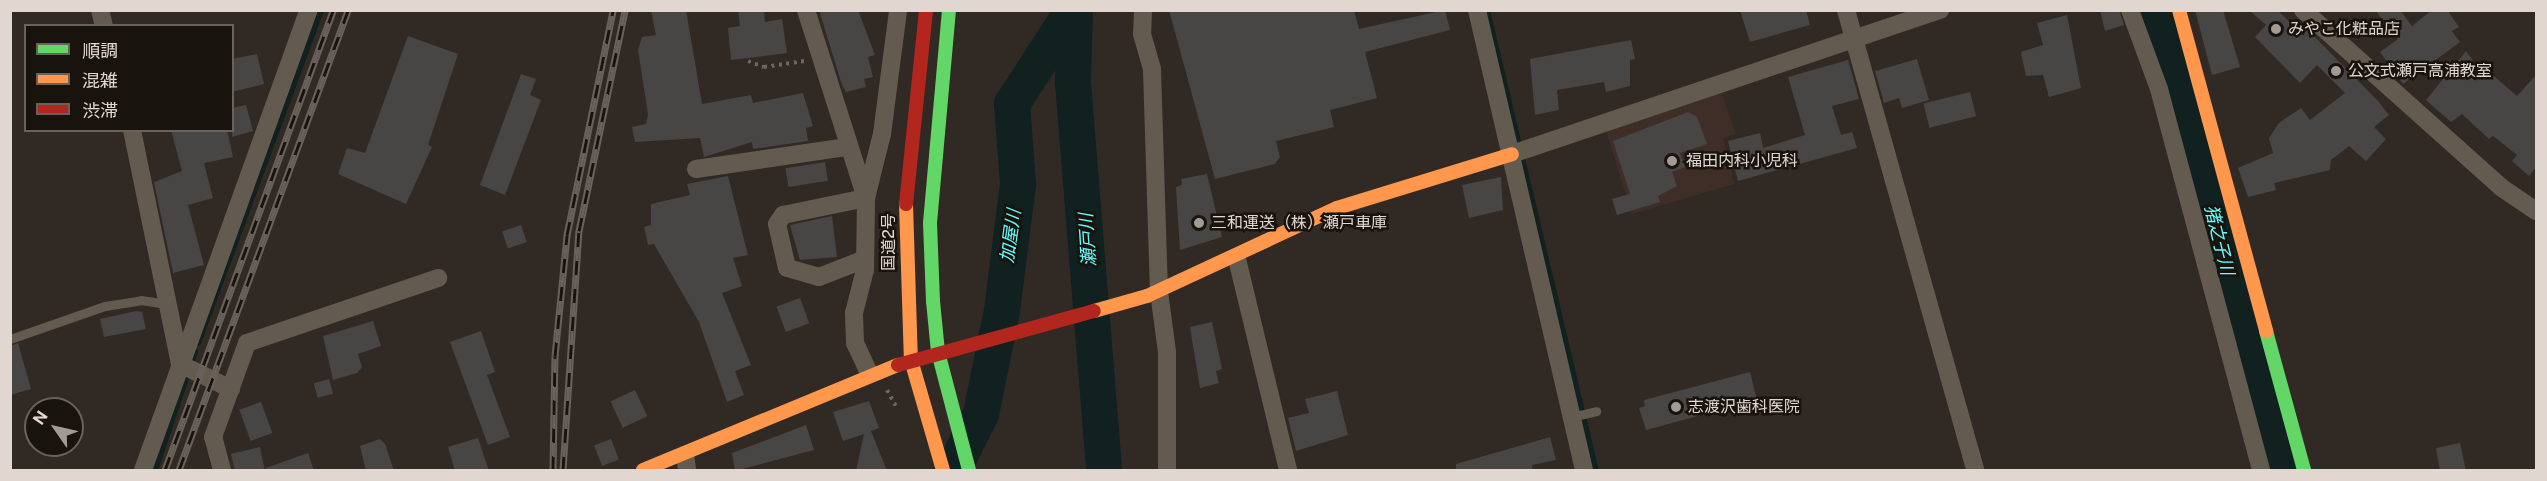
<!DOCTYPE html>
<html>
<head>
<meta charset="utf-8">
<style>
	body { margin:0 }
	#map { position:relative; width:2547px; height:481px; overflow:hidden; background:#312a24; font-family:"Public Sans","Noto Sans JP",sans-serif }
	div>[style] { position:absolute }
	.medical>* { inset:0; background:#3f2e27 }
	.stream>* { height:6px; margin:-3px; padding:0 3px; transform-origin:3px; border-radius:3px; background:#102120 }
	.river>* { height:36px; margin:-18px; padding:0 18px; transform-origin:18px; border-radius:18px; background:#102120 }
	.building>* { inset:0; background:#484545; transform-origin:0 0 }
	.path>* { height:4px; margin-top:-2px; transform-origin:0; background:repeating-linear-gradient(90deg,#6c665d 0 3px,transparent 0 7.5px) }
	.lane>* { height:9px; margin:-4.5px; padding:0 4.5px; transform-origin:4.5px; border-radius:4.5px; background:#645b50 }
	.street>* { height:18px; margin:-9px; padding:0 9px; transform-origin:9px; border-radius:9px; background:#645b50 }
	.fast>* { height:14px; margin:-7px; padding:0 7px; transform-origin:7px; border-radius:7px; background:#63d668 }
	.slow>* { height:14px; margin:-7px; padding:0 7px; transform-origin:7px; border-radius:7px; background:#ff974d }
	.jam>* { height:14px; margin:-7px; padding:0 7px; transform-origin:7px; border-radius:7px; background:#b3261e }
	.rail>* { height:7px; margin-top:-3.5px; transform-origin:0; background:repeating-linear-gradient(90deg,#19130e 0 14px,#68625b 0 28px); box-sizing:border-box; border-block:2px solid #68625b }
	.dots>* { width:16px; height:16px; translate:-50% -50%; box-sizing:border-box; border:3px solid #19130e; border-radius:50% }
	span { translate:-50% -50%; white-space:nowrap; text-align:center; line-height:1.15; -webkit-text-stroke:5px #19130e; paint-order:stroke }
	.poi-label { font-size:16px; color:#e1d7d0 }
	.left { translate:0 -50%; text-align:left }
	.street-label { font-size:16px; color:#e1d7d0 }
	.water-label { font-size:18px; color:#65fcfc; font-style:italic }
	.frame { position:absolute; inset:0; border:12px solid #e1d7d0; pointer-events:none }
	.legend { position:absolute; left:24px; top:24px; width:210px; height:108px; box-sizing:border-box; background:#19130e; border:2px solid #69615c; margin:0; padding:8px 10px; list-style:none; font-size:18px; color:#e1d7d0 }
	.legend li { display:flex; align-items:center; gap:12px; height:30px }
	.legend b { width:30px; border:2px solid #69615c }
	.north { position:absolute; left:24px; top:397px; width:60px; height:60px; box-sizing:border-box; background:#19130e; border:2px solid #69615c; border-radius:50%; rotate:304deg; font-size:16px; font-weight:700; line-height:24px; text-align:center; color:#e1d7d0 }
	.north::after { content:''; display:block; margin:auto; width:21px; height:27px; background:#a39a94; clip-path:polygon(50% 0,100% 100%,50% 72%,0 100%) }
</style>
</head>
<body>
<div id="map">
	<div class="medical">
		<i style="clip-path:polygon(1721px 92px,1736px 134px,1723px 138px,1734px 184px,1632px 214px,1606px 131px)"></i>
	</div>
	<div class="stream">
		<i style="left:1487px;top:10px;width:473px;rotate:76.7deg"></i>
		<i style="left:198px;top:343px;width:355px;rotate:-69.7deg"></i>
		<i style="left:155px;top:470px;width:125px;rotate:-71.3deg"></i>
	</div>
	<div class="river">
		<i style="left:1075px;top:10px;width:73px;rotate:91.6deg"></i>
		<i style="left:1073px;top:83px;width:388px;rotate:85.4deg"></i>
		<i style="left:2153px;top:10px;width:63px;rotate:69.6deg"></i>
		<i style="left:2175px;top:69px;width:415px;rotate:74.9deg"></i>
		<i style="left:953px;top:470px;width:63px;rotate:-63.4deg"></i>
		<i style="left:981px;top:414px;width:105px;rotate:-78.5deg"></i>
		<i style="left:1002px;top:311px;width:128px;rotate:-82.8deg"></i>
		<i style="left:1018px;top:184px;width:80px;rotate:-94.3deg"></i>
		<i style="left:1012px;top:104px;width:112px;rotate:-57deg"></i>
	</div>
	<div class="building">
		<i style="clip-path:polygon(651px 10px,686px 10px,702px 104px,751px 95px,753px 103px,803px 93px,813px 126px,806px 128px,808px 141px,753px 149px,752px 142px,704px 157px,700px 138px,635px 142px,632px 127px,646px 124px,648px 114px,638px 50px,642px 37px,656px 35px)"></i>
		<i style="clip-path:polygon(738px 10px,764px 10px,765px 22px,782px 19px,787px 53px,731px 60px,728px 28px,740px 26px)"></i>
		<i style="clip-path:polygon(819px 10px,858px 10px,875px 55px,868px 57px,873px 77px,864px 79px,866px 87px,846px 92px,842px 85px)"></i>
		<i style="clip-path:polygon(1169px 10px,1354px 10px,1359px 29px,1445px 10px,1450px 30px,1365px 52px,1377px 98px,1330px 110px,1334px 127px,1276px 141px,1280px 157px,1275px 164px,1215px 179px)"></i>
		<i style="clip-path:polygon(1740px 10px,1806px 10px,1810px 25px,1750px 42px)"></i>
		<i style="clip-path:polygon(2100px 10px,2119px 10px,2124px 25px,2105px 31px)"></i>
		<i style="clip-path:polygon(2195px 10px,2223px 10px,2240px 67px,2212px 75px)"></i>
		<i style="clip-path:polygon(2249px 10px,2277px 10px,2293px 25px,2300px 22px,2378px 101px,2389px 115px,2374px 127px,2386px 139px,2366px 161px,2349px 146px,2331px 160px,2330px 170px,2274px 183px,2276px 190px,2248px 197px,2238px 168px,2273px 153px,2269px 138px,2279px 123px,2301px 108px,2310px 120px,2345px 93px,2317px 65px,2300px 83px,2255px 37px,2266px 25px)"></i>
		<i style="clip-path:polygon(2375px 10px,2400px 10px,2412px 26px,2432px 10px,2447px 10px,2459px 27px,2452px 31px,2460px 42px,2403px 84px,2380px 52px,2398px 39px)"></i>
		<i style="clip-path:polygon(2067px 15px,2081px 88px,2049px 97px,2043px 75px,2026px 76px,2021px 52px,2043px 45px,2037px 23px)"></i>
		<i style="clip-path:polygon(408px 36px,458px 54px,428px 145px,432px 147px,406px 204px,338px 174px,347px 148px,365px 153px)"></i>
		<i style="clip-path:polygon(1631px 40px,1635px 59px,1630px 60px,1630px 86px,1606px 92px,1604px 82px,1557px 90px,1559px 110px,1535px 115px,1530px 59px)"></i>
		<i style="clip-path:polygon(2466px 51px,2483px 74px,2487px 70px,2517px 96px,2536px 75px,2536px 167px,2529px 176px,2512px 161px,2517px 155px,2493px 136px,2489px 139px,2462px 114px,2451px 122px,2426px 100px)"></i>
		<i style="clip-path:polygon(257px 54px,264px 84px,232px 92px,232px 59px)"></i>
		<i style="clip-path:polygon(1917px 59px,1929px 100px,1902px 108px,1899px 98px,1884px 103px,1875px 71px)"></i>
		<i style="clip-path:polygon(1848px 60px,1859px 99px,1832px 106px,1841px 135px,1852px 132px,1857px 148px,1738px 181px,1728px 141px,1760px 133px,1763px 148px,1805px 135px,1788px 77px)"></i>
		<i style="clip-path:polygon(521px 74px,536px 79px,530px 95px,541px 100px,505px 195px,480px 185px)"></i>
		<i style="left:1970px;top:92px;width:25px;height:48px;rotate:76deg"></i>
		<i style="clip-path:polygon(246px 105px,253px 131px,232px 137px,232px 108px)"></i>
		<i style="clip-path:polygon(1688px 112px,1697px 117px,1707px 144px,1680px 153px,1685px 167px,1672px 172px,1677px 186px,1658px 196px,1660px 202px,1617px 215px,1612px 199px,1630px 194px,1613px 141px)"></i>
		<i style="clip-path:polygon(171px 130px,227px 130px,233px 157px,204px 163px,213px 198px,188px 205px,204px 265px,173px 273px,154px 182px,182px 171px)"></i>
		<i style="left:825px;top:162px;width:19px;height:40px;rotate:81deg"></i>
		<i style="clip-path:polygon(1207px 174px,1222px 237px,1180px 250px,1176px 187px,1182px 185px,1181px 179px)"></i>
		<i style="clip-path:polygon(728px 176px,748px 255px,733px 258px,742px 286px,722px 293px,751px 365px,735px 371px,744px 395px,727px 402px,699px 322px,654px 244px,648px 245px,644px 227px,651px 225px,651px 204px,690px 195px,687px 184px)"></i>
		<i style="clip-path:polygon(1501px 177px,1503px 210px,1469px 218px,1462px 185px)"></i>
		<i style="clip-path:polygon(832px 216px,837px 257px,800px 260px,790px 225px)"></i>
		<i style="left:521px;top:225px;width:18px;height:20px;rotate:71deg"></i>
		<i style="left:800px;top:298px;width:27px;height:25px;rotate:70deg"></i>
		<i style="clip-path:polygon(136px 311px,142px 312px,146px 329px,104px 337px,100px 319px)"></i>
		<i style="clip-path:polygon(373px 321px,381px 346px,358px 354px,362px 367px,357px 373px,333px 380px,323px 336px)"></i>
		<i style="clip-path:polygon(1212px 322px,1222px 369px,1216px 371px,1219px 383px,1200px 388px,1190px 327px)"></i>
		<i style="clip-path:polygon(481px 331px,495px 372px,487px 375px,510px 437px,488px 445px,450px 342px)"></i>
		<i style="clip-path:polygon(18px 343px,31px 389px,10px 395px,10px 346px)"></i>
		<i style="clip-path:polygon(1750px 372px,1757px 400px,1646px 430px,1639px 408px,1645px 406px,1644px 400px)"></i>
		<i style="left:329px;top:379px;width:15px;height:16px;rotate:74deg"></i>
		<i style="left:635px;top:390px;width:29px;height:27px;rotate:65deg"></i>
		<i style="clip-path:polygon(1337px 391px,1348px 435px,1296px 451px,1288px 418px,1309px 413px,1305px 399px)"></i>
		<i style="clip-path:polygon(869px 401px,879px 428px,871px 431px,887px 471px,856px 471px,864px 434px,843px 441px,833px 412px)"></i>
		<i style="left:261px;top:402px;width:33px;height:23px;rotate:70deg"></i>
		<i style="clip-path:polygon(806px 425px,814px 450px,735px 471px,732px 453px)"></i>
		<i style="clip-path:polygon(1550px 437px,1556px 460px,1532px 465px,1533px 471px,1456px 471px,1456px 464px)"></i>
		<i style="clip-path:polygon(478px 438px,489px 471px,455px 471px,448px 447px)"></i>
		<i style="clip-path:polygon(380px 439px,385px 444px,394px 471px,366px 471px,360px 446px)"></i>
		<i style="left:611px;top:439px;width:22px;height:18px;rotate:69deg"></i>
		<i style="clip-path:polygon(2460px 443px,2466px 471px,2440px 471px,2436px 448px)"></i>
		<i style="clip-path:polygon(260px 447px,265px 471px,235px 471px,231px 454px)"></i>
		<i style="clip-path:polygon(308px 453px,314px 471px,266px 471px,266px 468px)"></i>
	</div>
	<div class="path">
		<i style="left:748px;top:61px;width:17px;rotate:21deg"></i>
		<i style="left:764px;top:67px;width:41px;rotate:-8.3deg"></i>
		<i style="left:887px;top:390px;width:18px;rotate:61deg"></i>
	</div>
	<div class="lane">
		<i style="left:10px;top:339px;width:101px;rotate:-19.2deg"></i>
		<i style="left:105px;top:306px;width:36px;rotate:-9deg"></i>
		<i style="left:141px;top:300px;width:24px;rotate:9deg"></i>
		<i style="left:1571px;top:417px;width:26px;rotate:-13deg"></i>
	</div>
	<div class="street">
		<i style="left:100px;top:10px;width:16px;rotate:76deg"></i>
		<i style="left:806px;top:10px;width:197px;rotate:72.3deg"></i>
		<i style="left:1143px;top:10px;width:24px;rotate:92deg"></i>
		<i style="left:1142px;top:34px;width:37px;rotate:74deg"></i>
		<i style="left:1152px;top:70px;width:222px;rotate:88.2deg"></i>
		<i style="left:1159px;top:292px;width:61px;rotate:82.4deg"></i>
		<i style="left:1167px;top:352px;width:118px;rotate:90deg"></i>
		<i style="left:1477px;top:10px;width:472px;rotate:76.9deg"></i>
		<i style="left:1846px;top:10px;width:478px;rotate:74.3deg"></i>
		<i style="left:2130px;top:10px;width:84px;rotate:69.8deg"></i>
		<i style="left:2159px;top:89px;width:394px;rotate:75deg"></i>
		<i style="left:2303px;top:10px;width:267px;rotate:41.8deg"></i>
		<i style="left:2502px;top:188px;width:41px;rotate:34.1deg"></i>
		<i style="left:132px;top:130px;width:239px;rotate:78.4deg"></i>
		<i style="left:180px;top:364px;width:57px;rotate:26.1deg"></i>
		<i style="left:1512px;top:154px;width:452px;rotate:-18.6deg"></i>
		<i style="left:696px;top:169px;width:153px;rotate:-8.3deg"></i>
		<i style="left:865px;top:259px;width:49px;rotate:158.6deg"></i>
		<i style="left:819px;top:277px;width:33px;rotate:-164deg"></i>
		<i style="left:787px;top:268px;width:45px;rotate:-102.8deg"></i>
		<i style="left:777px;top:224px;width:11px;rotate:-56deg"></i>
		<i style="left:783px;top:215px;width:85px;rotate:-11.6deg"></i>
		<i style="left:1237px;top:259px;width:217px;rotate:76.4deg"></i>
		<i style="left:869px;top:373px;width:33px;rotate:-115deg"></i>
		<i style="left:855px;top:343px;width:30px;rotate:-92deg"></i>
		<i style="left:854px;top:313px;width:44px;rotate:-75.7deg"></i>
		<i style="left:865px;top:270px;width:72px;rotate:-89.2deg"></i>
		<i style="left:866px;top:198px;width:66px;rotate:-76deg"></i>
		<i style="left:882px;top:134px;width:125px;rotate:-82.6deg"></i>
		<i style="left:685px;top:455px;width:15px;rotate:82deg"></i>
		<i style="left:143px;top:470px;width:489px;rotate:-70.2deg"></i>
		<i style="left:222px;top:470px;width:34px;rotate:-105deg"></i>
		<i style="left:213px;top:437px;width:100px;rotate:-70.1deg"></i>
		<i style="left:247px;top:343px;width:202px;rotate:-18.8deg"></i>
	</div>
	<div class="fast">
		<i style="left:949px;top:10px;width:214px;rotate:95.1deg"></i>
		<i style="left:930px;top:223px;width:78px;rotate:87.8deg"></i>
		<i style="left:933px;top:301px;width:51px;rotate:84.4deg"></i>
		<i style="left:938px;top:352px;width:122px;rotate:75.3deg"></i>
		<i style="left:2266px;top:331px;width:144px;rotate:74.7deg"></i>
	</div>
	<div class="slow">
		<i style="left:2179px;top:10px;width:333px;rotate:74.8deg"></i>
		<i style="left:906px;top:204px;width:156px;rotate:88.2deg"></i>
		<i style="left:911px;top:360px;width:115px;rotate:73.8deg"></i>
		<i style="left:1094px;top:311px;width:55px;rotate:-15.8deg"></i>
		<i style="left:1147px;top:296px;width:209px;rotate:-24.9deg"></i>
		<i style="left:1337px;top:208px;width:183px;rotate:-17.1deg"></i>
		<i style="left:643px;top:470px;width:276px;rotate:-22.4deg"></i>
	</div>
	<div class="jam">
		<i style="left:906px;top:204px;width:195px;rotate:-84.1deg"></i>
		<i style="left:898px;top:365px;width:203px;rotate:-15.4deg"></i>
	</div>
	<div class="rail">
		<i style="left:165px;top:470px;width:490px;rotate:-69.9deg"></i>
		<i style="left:179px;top:470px;width:490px;rotate:-69.8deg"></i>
		<i style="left:553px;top:470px;width:114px;rotate:-89deg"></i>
		<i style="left:555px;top:356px;width:122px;rotate:-84.3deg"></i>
		<i style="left:567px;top:235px;width:230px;rotate:-78.4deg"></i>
		<i style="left:563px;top:470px;width:240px;rotate:-86.2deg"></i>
		<i style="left:579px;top:231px;width:226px;rotate:-78.2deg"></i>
	</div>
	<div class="dots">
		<i style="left:2276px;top:29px;background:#a39a94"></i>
		<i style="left:2336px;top:71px;background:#a39a94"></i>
		<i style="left:1672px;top:161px;background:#a39a94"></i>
		<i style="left:1199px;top:223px;background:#a39a94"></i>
		<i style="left:1676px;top:407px;background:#a39a94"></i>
	</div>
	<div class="poi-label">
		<span class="left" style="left:2288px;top:29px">みやこ化粧品店</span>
		<span class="left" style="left:2348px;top:71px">公文式瀬戸高浦教室</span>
		<span class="left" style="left:1686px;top:161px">福田内科小児科</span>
		<span class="left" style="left:1211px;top:223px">三和運送（株）瀬戸車庫</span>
		<span class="left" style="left:1688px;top:407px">志渡沢歯科医院</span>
	</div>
	<div class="street-label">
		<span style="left:889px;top:242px;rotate:-90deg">国道2号</span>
	</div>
	<div class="water-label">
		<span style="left:1011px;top:236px;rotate:-82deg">加屋川</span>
		<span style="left:1088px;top:240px;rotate:-94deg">瀬戸川</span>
		<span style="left:2219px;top:240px;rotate:76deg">猪之子川</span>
	</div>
	<div class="frame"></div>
	<ul class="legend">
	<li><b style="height:8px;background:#63d668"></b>順調</li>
	<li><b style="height:8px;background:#ff974d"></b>混雑</li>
	<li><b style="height:8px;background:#b3261e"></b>渋滞</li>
	</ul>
	<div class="north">N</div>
</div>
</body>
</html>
